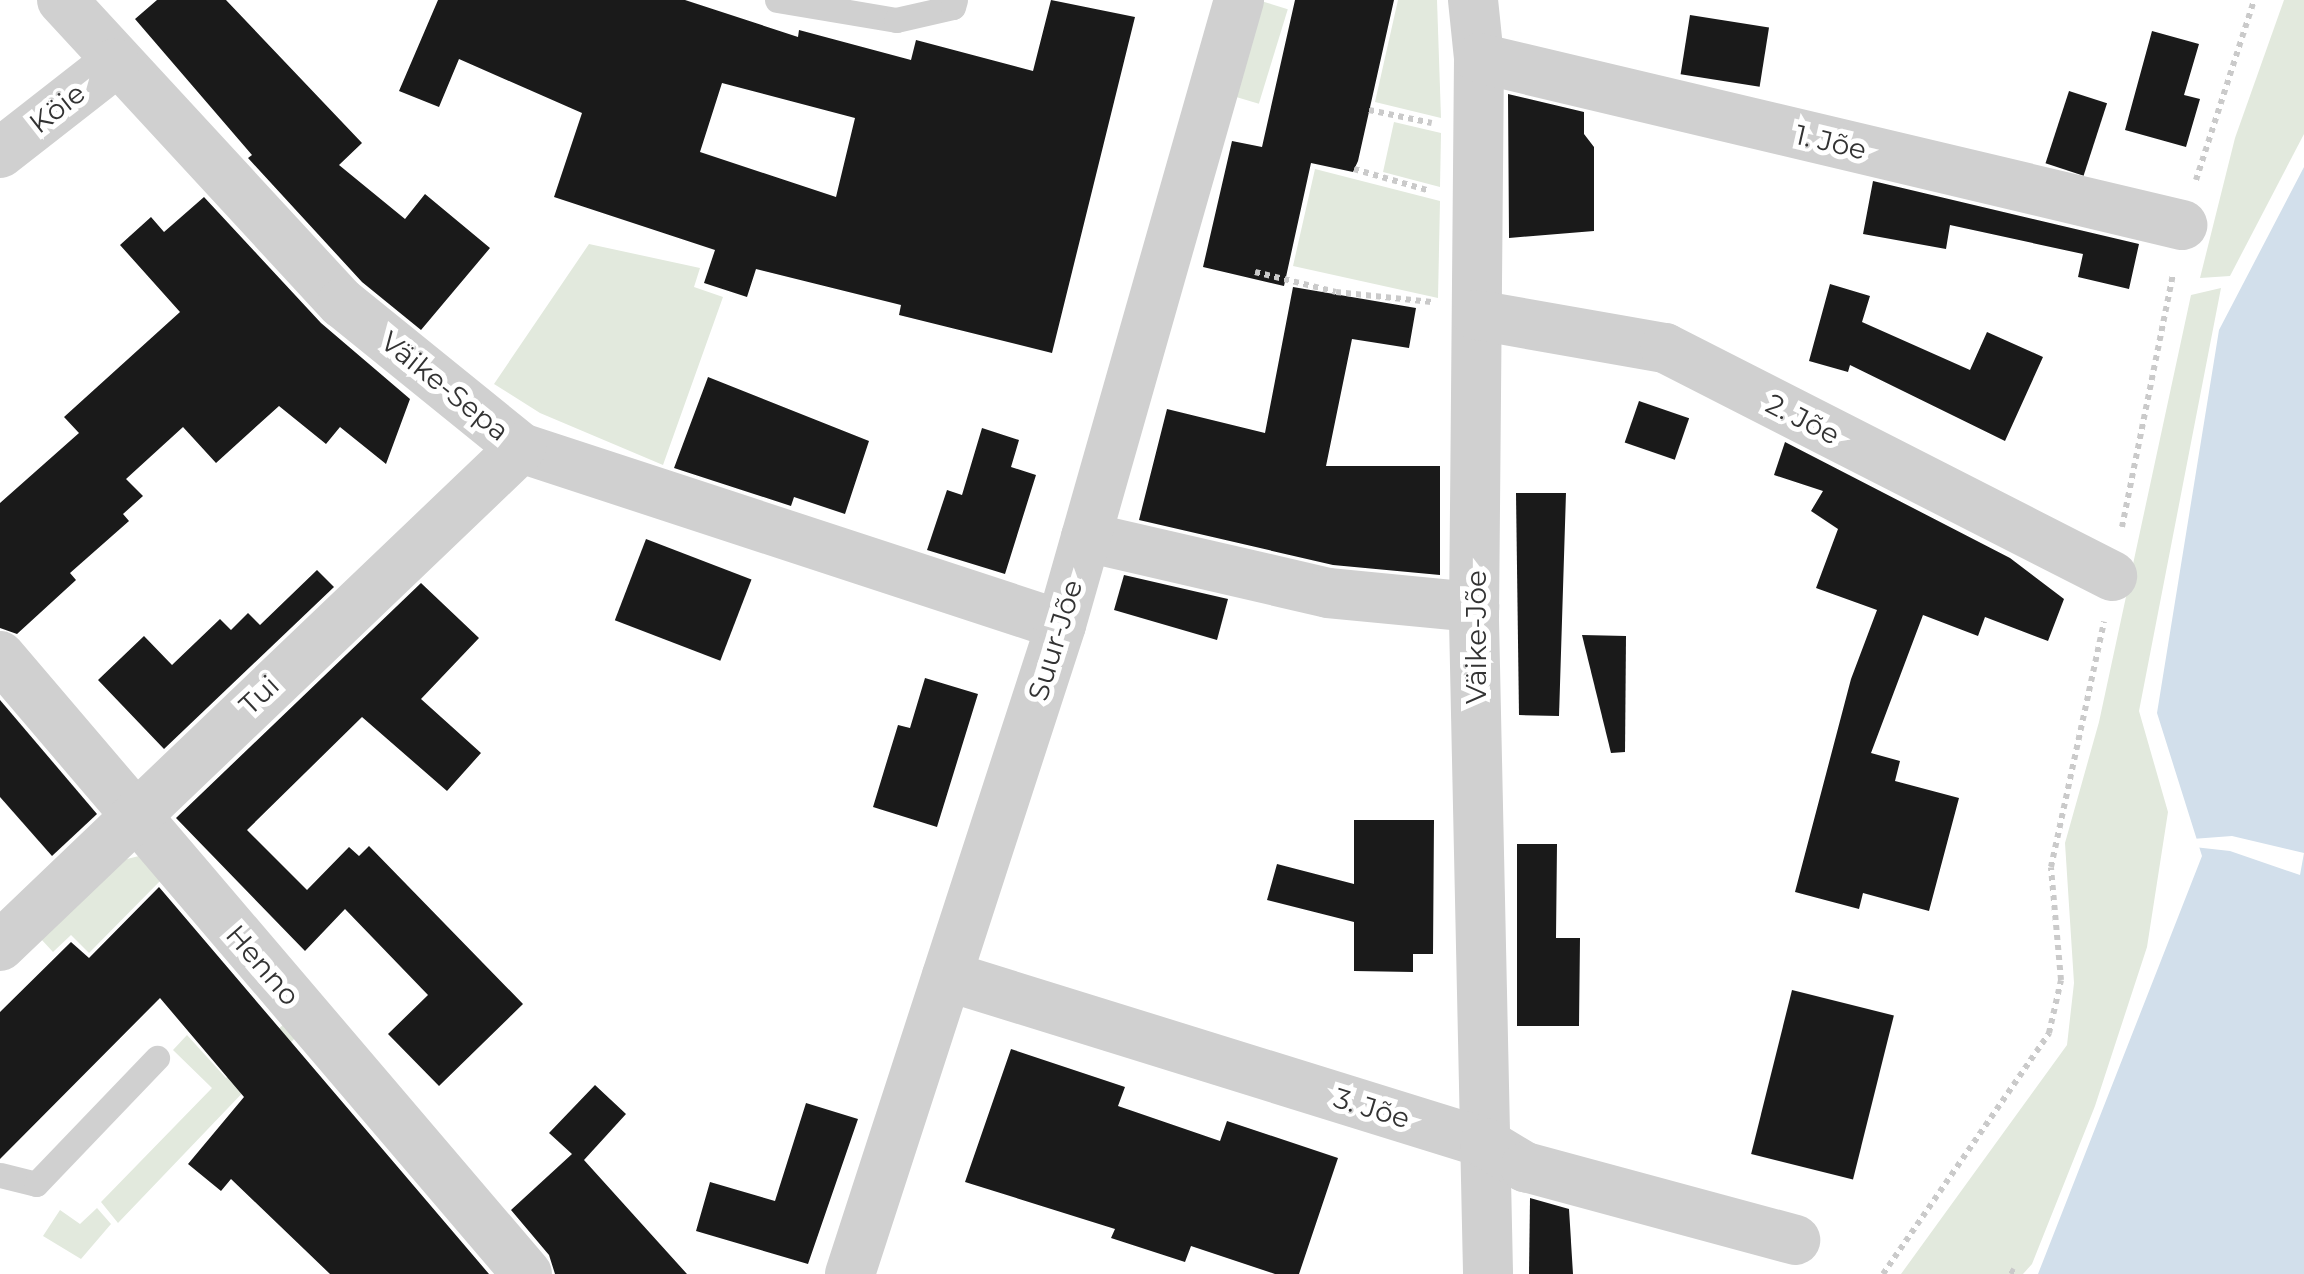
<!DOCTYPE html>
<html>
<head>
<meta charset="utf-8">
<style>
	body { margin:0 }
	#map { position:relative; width:2304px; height:1274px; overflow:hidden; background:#fff; font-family:Montserrat,sans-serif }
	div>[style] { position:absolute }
	.green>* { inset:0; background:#e2e9dd; transform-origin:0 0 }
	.water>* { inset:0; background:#d2dfeb }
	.pier>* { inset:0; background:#fff }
	.building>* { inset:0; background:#1a1a1a; transform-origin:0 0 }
	.path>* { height:6px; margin-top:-3px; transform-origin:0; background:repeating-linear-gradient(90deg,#cacaca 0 5px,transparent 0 10px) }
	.service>* { height:25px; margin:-12.5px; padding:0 12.5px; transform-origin:12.5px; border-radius:12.5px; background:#d0d0d0 }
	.minor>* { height:50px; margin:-25px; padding:0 25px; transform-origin:25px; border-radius:25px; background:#d0d0d0 }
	span { translate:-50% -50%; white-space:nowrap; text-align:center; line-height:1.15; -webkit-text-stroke:10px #fff; paint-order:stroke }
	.street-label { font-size:28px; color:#333 }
</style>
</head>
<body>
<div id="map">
	<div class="green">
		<i style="clip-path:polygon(1398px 0,1437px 0,1441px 118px,1375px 102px)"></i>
		<i style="clip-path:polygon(2284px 0,2304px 0,2304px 134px,2230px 276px,2200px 278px,2235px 138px)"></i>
		<i style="left:1261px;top:1px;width:28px;height:99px;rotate:17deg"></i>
		<i style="clip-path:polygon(1394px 122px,1441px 133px,1440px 187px,1383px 172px)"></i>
		<i style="clip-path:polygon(1315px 169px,1440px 201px,1438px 298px,1293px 266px)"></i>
		<i style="clip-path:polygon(589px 244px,700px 268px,694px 287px,723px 297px,663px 465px,540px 413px,494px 384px)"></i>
		<i style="clip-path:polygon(2221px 288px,2139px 711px,2168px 812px,2147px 947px,2095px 1106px,2032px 1264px,2023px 1274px,1901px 1274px,2067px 1045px,2074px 983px,2065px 843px,2099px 722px,2191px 295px)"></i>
		<i style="clip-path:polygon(139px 856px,164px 877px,89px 953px,71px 935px,53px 952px,41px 939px,123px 860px)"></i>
		<i style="clip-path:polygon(286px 1022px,296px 1037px,118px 1223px,101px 1202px,212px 1088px,173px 1050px,187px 1035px,226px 1078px)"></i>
		<i style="clip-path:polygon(97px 1208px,111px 1224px,81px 1259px,43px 1236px,60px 1210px,80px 1224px)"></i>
	</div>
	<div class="water">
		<i style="clip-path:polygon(2304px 167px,2304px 1274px,2038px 1274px,2202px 856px,2157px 713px,2219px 330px)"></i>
	</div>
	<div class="pier">
		<i style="clip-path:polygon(2232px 836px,2304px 853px,2300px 875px,2230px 851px,2194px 847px,2192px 839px)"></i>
	</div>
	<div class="building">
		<i style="clip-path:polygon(157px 0,226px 0,362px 143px,339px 165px,405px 219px,425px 194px,490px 248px,421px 330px,362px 282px,248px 158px,252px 155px,135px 19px)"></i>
		<i style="clip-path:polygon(evenodd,438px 0,685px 0,798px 37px,799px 30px,911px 60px,916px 40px,1033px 71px,1051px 0,1135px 17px,1052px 353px,899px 315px,901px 305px,756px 269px,747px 297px,704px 283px,715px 250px,554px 197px,582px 113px,459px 59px,439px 107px,399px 91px,438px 0,722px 83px,855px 118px,836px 197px,700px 152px,722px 83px)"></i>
		<i style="clip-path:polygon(1295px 0,1394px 0,1358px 161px,1353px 172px,1311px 163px,1284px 286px,1203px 267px,1232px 141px,1262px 147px)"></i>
		<i style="left:1690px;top:15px;width:80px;height:60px;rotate:9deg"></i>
		<i style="clip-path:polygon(2152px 31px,2199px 44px,2184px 95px,2200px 99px,2186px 147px,2125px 130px)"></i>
		<i style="left:2069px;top:91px;width:40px;height:76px;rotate:18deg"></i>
		<i style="clip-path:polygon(1508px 94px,1584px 112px,1584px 134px,1594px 147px,1594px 231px,1509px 238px)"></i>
		<i style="clip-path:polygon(1873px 181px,2139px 244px,2129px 289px,2078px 277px,2083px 254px,1950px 225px,1946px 249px,1863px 234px)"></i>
		<i style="clip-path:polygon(204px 197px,321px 323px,410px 399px,386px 464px,340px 427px,326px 444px,279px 406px,216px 463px,183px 427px,126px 479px,143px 496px,123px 514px,129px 521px,70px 573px,76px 580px,17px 634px,0 628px,0 503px,79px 433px,64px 417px,180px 312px,120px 245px,151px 217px,164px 232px)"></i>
		<i style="clip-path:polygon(1830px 284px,1870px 296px,1862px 322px,1970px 370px,1987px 332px,2043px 357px,2005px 441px,1850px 365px,1848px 372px,1809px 361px)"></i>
		<i style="clip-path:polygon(1293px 287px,1416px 308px,1409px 348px,1352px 339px,1326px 466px,1440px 466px,1440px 575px,1333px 565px,1139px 520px,1167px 409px,1265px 433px)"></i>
		<i style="clip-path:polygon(708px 377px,869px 441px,845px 514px,794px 497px,791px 506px,674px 468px)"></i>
		<i style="left:1639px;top:401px;width:53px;height:44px;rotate:19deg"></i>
		<i style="clip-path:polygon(982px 428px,1019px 440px,1011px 467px,1036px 475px,1005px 574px,927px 550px,947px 490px,962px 495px)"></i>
		<i style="clip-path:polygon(1785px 442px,2010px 558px,2064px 599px,2048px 641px,1985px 617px,1978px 636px,1923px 615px,1871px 753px,1900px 761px,1895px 781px,1959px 798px,1929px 911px,1863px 893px,1859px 909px,1795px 892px,1851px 679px,1877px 610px,1816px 588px,1838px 529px,1811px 511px,1823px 491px,1774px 475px)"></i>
		<i style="clip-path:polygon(1516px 493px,1566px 493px,1559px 716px,1519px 715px)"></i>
		<i style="left:646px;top:539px;width:113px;height:87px;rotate:21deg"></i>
		<i style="clip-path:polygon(317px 570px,334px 587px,164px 749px,98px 680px,144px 636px,172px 665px,220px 619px,231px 630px,248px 613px,260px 625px)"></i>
		<i style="clip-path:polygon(1124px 575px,1228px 599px,1217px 640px,1114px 610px)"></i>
		<i style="clip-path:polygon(421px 583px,479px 638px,421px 699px,481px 753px,447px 791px,362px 717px,247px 830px,307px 890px,349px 847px,359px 856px,369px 846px,523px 1004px,439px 1086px,388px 1034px,428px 995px,345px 909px,305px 951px,176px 818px)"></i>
		<i style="clip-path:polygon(1582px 635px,1626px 636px,1625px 752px,1611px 753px)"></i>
		<i style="clip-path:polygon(925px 678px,978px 694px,937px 827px,873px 807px,898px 725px,910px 728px)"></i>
		<i style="clip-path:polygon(0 700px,97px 814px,52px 856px,0 797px)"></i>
		<i style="clip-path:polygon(1354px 820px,1434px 820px,1433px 954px,1413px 954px,1413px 972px,1354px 971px,1354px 922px,1267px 900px,1277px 864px,1354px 884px)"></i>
		<i style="clip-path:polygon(1517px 844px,1557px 844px,1556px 938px,1580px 938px,1579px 1026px,1517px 1026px)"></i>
		<i style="clip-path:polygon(159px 887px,489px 1274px,330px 1274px,231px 1179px,221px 1191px,188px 1164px,244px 1097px,160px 998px,0 1159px,0 1012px,71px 942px,89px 958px)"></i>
		<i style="left:1792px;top:990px;width:105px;height:169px;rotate:14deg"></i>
		<i style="clip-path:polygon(1011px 1049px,1125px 1087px,1118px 1106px,1220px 1141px,1227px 1121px,1338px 1158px,1299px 1274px,1275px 1274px,1191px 1246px,1185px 1262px,1111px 1238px,1115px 1229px,965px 1182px)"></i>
		<i style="clip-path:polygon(595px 1085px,626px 1114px,584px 1160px,687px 1274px,555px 1274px,549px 1255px,511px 1210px,572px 1154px,549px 1133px)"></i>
		<i style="clip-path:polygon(806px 1103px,858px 1119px,808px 1264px,696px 1231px,710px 1182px,775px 1201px)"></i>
		<i style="clip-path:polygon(1530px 1198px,1569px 1209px,1573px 1274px,1529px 1274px)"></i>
	</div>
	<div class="path">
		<i style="left:1369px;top:110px;width:64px;rotate:11.7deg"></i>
		<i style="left:1354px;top:169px;width:79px;rotate:16.1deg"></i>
		<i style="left:2196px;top:180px;width:189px;rotate:-72.1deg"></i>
		<i style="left:1255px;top:272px;width:83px;rotate:13.9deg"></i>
		<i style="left:1336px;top:292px;width:96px;rotate:6deg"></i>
		<i style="left:2122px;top:527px;width:258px;rotate:-78.6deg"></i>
		<i style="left:2010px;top:1270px;width:8px;rotate:30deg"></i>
		<i style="left:1883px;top:1274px;width:293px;rotate:-55.4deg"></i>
		<i style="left:2049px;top:1033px;width:54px;rotate:-77.2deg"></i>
		<i style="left:2061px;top:980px;width:113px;rotate:-95.1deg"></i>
		<i style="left:2051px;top:867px;width:251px;rotate:-77.8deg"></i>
	</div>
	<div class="service">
		<i style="left:777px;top:0;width:121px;rotate:9.5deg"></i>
		<i style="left:896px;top:20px;width:58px;rotate:-12.8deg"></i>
		<i style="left:953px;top:7px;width:7px;rotate:-74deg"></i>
		<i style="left:0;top:1175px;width:37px;rotate:14deg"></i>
		<i style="left:36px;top:1184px;width:175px;rotate:-46.2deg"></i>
	</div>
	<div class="minor">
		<i style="left:62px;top:0;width:413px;rotate:47.3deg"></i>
		<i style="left:342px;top:303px;width:230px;rotate:39deg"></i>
		<i style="left:521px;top:448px;width:568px;rotate:18.15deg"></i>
		<i style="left:1473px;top:0;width:58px;rotate:84.1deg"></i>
		<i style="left:1479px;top:58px;width:562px;rotate:90.51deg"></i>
		<i style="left:1474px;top:620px;width:654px;rotate:88.77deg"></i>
		<i style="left:1479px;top:58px;width:723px;rotate:13.36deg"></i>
		<i style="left:0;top:153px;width:145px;rotate:-38deg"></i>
		<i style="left:1477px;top:315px;width:191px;rotate:10deg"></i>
		<i style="left:1665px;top:348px;width:502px;rotate:27.02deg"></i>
		<i style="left:1086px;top:537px;width:248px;rotate:13deg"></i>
		<i style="left:1328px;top:593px;width:147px;rotate:5.5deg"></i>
		<i style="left:0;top:656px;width:812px;rotate:49.54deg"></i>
		<i style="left:0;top:946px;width:721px;rotate:-43.71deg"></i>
		<i style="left:947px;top:976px;width:563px;rotate:17.24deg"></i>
		<i style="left:1485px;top:1143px;width:47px;rotate:31deg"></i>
		<i style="left:1525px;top:1167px;width:280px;rotate:15.1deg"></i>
		<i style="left:850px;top:1274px;width:682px;rotate:-71.99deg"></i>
		<i style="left:1061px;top:625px;width:650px;rotate:-74.1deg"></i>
	</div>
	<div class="street-label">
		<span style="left:57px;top:108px;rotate:-38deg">Köie</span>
		<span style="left:1831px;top:142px;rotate:13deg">1. Jõe</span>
		<span style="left:445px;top:386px;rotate:39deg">Väike-Sepa</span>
		<span style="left:1803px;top:419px;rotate:27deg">2. Jõe</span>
		<span style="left:1476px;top:637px;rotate:-90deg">Väike-Jõe</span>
		<span style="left:1055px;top:640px;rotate:-73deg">Suur-Jõe</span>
		<span style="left:259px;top:695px;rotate:-43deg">Tui</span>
		<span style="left:263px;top:965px;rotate:49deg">Henno</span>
		<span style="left:1372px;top:1108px;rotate:17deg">3. Jõe</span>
	</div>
</div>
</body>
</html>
